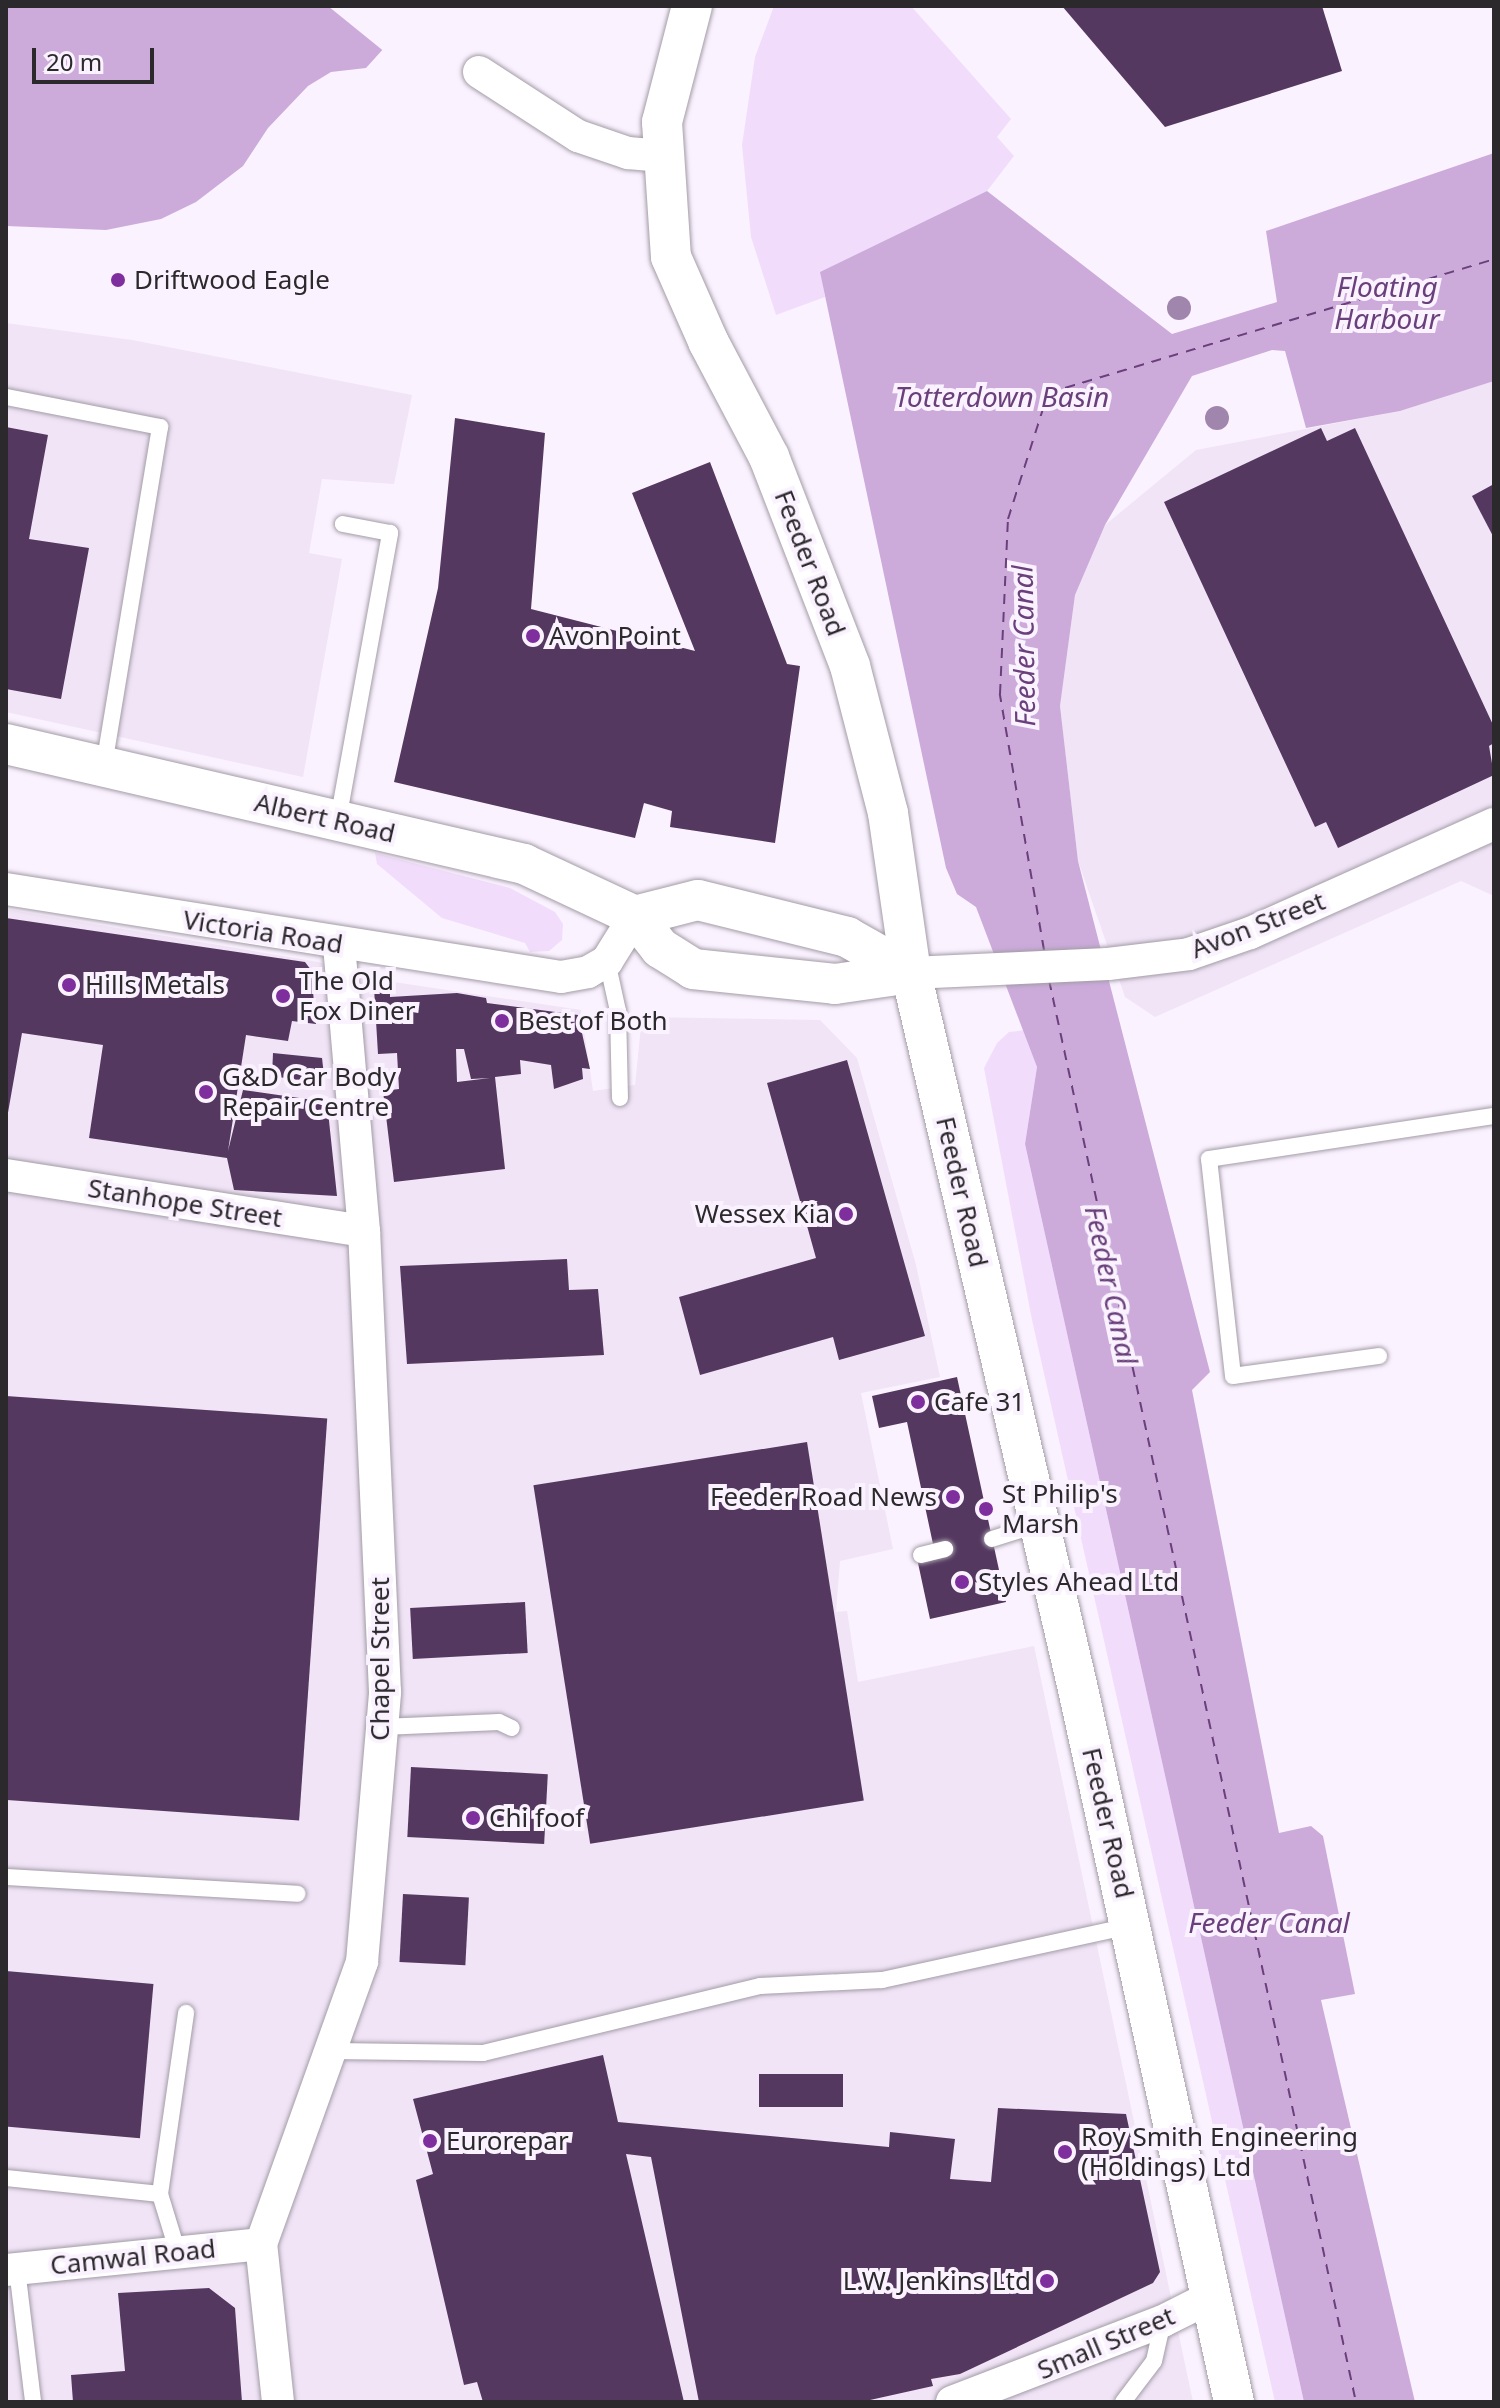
<!DOCTYPE html>
<html>
<head>
<meta charset="utf-8">
<style>
	body { margin:0 }
	#map { position:relative; width:1500px; height:2408px; overflow:hidden; background:#faf2fe; font-family:"Noto Sans",sans-serif }
	div>[style] { position:absolute }
	.built>* { inset:0; background:#f0e4f6 }
	.green>* { inset:0; background:#f1ddfb }
	.water>* { inset:0; background:#ccabdb }
	.pier>* { inset:0; background:#faf2fe }
	.ferry>* { height:2px; margin-top:-1px; transform-origin:0; background:repeating-linear-gradient(90deg,#69407b 0 10px,transparent 0 18px) }
	.building>* { inset:0; background:#543860; transform-origin:0 0 }
	.roads { filter:drop-shadow(0 0 2px #a39ca7) drop-shadow(0 0 2px #a39ca7) }
	.service>* { height:16px; margin:-8px; padding:0 8px; transform-origin:8px; border-radius:8px; background:#fff }
	.minor>* { height:32px; margin:-16px; padding:0 16px; transform-origin:16px; border-radius:16px; background:#fff }
	.tertiary>* { height:40px; margin:-20px; padding:0 20px; transform-origin:20px; border-radius:20px; background:#fff }
	.trees>* { width:24px; height:24px; margin:-12px; border-radius:50%; background:#a086ac }
	.dots>* { width:22px; height:22px; translate:-50% -50%; box-sizing:border-box; border:4px solid #faf2fe; border-radius:50% }
	span { translate:-50% -50%; white-space:nowrap; text-align:center; line-height:1.15; -webkit-text-stroke:8px #faf2fe; paint-order:stroke }
	.poi-label { font-size:26px; color:#2c292d }
	.left { translate:0 -50%; text-align:left }
	.right { translate:-100% -50%; text-align:right }
	.street-label { font-size:26px; color:#2c292d }
	.water-label { font-size:28px; color:#69407b; font-style:italic }
	.frame { position:absolute; inset:0; border:8px solid #2c292d; pointer-events:none }
	.scale { position:absolute; left:32px; top:48px; width:122px; height:36px; box-sizing:border-box; border:4px solid #2c292d; border-top:0; padding-left:10px; font-size:24px; line-height:28px; white-space:nowrap; color:#2c292d; -webkit-text-stroke:6px #faf2fe; paint-order:stroke }
</style>
</head>
<body>
<div id="map">
	<div class="built">
		<i style="clip-path:polygon(6px 323px,132px 340px,412px 395px,394px 484px,322px 479px,309px 553px,342px 559px,303px 777px,6px 712px)"></i>
		<i style="clip-path:polygon(1494px 381px,1494px 896px,1461px 881px,1155px 1017px,1125px 997px,1078px 861px,1060px 706px,1075px 595px,1105px 525px,1196px 450px,1400px 411px)"></i>
		<i style="clip-path:polygon(6px 909px,318px 962px,387px 981px,581px 1010px,593px 1091px,635px 1085px,642px 1017px,820px 1020px,857px 1058px,916px 1265px,940px 1377px,861px 1393px,893px 1549px,840px 1561px,836px 1612px,847px 1611px,858px 1682px,1034px 1646px,1193px 2402px,6px 2402px)"></i>
	</div>
	<div class="green">
		<i style="clip-path:polygon(774px 6px,911px 6px,1011px 119px,997px 137px,1014px 156px,987px 191px,821px 272px,825px 297px,776px 315px,751px 237px,742px 145px,755px 57px)"></i>
		<i style="clip-path:polygon(375px 853px,510px 888px,555px 912px,563px 924px,562px 940px,549px 951px,530px 952px,525px 943px,442px 918px,377px 864px)"></i>
		<i style="clip-path:polygon(1025px 1030px,1037px 1067px,1025px 1144px,1304px 2402px,1275px 2402px,1032px 1320px,984px 1068px,997px 1043px,1009px 1032px)"></i>
	</div>
	<div class="water">
		<i style="clip-path:polygon(6px 6px,422px 6px,366px 68px,331px 72px,308px 86px,268px 128px,243px 166px,196px 202px,161px 219px,106px 230px,6px 226px)"></i>
		<i style="clip-path:polygon(1494px 153px,1494px 381px,1400px 411px,1306px 428px,1285px 351px,1272px 350px,1192px 376px,1105px 525px,1075px 595px,1060px 706px,1078px 861px,1210px 1372px,1192px 1390px,1279px 1833px,1311px 1826px,1323px 1836px,1355px 1994px,1321px 2000px,1415px 2402px,1304px 2402px,1025px 1144px,1037px 1067px,976px 907px,957px 894px,946px 868px,820px 272px,987px 191px,1172px 334px,1277px 302px,1266px 231px)"></i>
	</div>
	<div class="pier">
		<i style="clip-path:polygon(328px 6px,426px 6px,386px 53px)"></i>
	</div>
	<div class="ferry">
		<i style="left:1044px;top:950px;width:260px;rotate:-99.8deg"></i>
		<i style="left:1000px;top:694px;width:175px;rotate:-87.4deg"></i>
		<i style="left:1008px;top:519px;width:132px;rotate:-72.4deg"></i>
		<i style="left:1048px;top:393px;width:466px;rotate:-16.7deg"></i>
		<i style="left:1049px;top:980px;width:1455px;rotate:77.82deg"></i>
	</div>
	<div class="building">
		<i style="clip-path:polygon(1062px 6px,1322px 6px,1342px 71px,1165px 127px)"></i>
		<i style="clip-path:polygon(455px 418px,545px 433px,531px 609px,695px 651px,632px 493px,710px 462px,787px 664px,800px 666px,775px 843px,670px 827px,672px 811px,644px 803px,635px 838px,394px 782px,438px 588px)"></i>
		<i style="clip-path:polygon(6px 427px,48px 435px,29px 539px,89px 548px,61px 699px,6px 689px)"></i>
		<i style="clip-path:polygon(1321px 428px,1327px 441px,1355px 428px,1494px 727px,1494px 743px,1489px 746px,1494px 775px,1338px 848px,1326px 822px,1315px 827px,1164px 502px)"></i>
		<i style="clip-path:polygon(1494px 484px,1494px 538px,1472px 496px)"></i>
		<i style="clip-path:polygon(6px 918px,305px 962px,311px 970px,316px 1024px,292px 1021px,288px 1041px,246px 1035px,228px 1151px,243px 1090px,327px 1102px,337px 1196px,234px 1190px,227px 1158px,89px 1138px,103px 1045px,22px 1033px,6px 1124px)"></i>
		<i style="clip-path:polygon(evenodd,390px 986px,390px 997px,457px 993px,486px 998px,487px 1003px,578px 1015px,590px 1069px,582px 1068px,583px 1079px,554px 1089px,551px 1065px,520px 1060px,521px 1074px,495px 1077px,505px 1169px,394px 1182px,383px 1091px,399px 1089px,397px 1053px,378px 1054px,374px 988px,390px 986px,456px 1049px,464px 1049px,471px 1079px,490px 1078px,457px 1082px,456px 1049px)"></i>
		<i style="clip-path:polygon(273px 1053px,322px 1058px,325px 1084px,272px 1076px)"></i>
		<i style="clip-path:polygon(847px 1060px,925px 1336px,839px 1360px,833px 1337px,700px 1375px,679px 1297px,816px 1258px,767px 1083px)"></i>
		<i style="clip-path:polygon(567px 1259px,569px 1290px,598px 1289px,604px 1355px,407px 1364px,400px 1266px)"></i>
		<i style="clip-path:polygon(957px 1377px,1006px 1602px,930px 1619px,918px 1563px,947px 1557px,944px 1542px,933px 1544px,907px 1422px,879px 1428px,872px 1396px)"></i>
		<i style="left:6px;top:1396px;width:322px;height:403px;rotate:4deg"></i>
		<i style="left:807px;top:1442px;width:363px;height:277px;rotate:81deg"></i>
		<i style="left:525px;top:1602px;width:51px;height:115px;rotate:87deg"></i>
		<i style="left:411px;top:1767px;width:137px;height:70px;rotate:3deg"></i>
		<i style="left:403px;top:1894px;width:66px;height:68px;rotate:3deg"></i>
		<i style="left:6px;top:1971px;width:148px;height:155px;rotate:5deg"></i>
		<i style="clip-path:polygon(603px 2055px,618px 2122px,889px 2147px,890px 2132px,955px 2139px,950px 2179px,991px 2182px,998px 2108px,1126px 2114px,1160px 2272px,1153px 2283px,960px 2374px,931px 2379px,933px 2386px,861px 2402px,699px 2402px,651px 2157px,626px 2154px,684px 2402px,483px 2402px,477px 2382px,464px 2385px,416px 2180px,433px 2174px,413px 2099px)"></i>
		<i style="left:759px;top:2074px;width:84px;height:33px"></i>
		<i style="clip-path:polygon(209px 2288px,235px 2308px,242px 2402px,73px 2402px,71px 2375px,125px 2371px,118px 2293px)"></i>
	</div>
	<div class="roads">
		<div class="service">
			<i style="left:6px;top:397px;width:157px;rotate:11deg"></i>
			<i style="left:160px;top:427px;width:343px;rotate:99.4deg"></i>
			<i style="left:338px;top:820px;width:292px;rotate:-79.7deg"></i>
			<i style="left:390px;top:533px;width:48px;rotate:-169.2deg"></i>
			<i style="left:607px;top:961px;width:51px;rotate:77.6deg"></i>
			<i style="left:618px;top:1011px;width:87px;rotate:88.7deg"></i>
			<i style="left:1379px;top:1356px;width:147px;rotate:172.2deg"></i>
			<i style="left:1233px;top:1376px;width:218px;rotate:-96.3deg"></i>
			<i style="left:1209px;top:1159px;width:288px;rotate:-8.6deg"></i>
			<i style="left:992px;top:1539px;width:49px;rotate:-17.7deg"></i>
			<i style="left:921px;top:1555px;width:25px;rotate:-14deg"></i>
			<i style="left:382px;top:1727px;width:117px;rotate:-2.4deg"></i>
			<i style="left:499px;top:1722px;width:14px;rotate:25deg"></i>
			<i style="left:6px;top:1877px;width:292px;rotate:3.3deg"></i>
			<i style="left:332px;top:2051px;width:151px;rotate:0.8deg"></i>
			<i style="left:483px;top:2053px;width:285px;rotate:-13.6deg"></i>
			<i style="left:760px;top:1986px;width:122px;rotate:-2.8deg"></i>
			<i style="left:882px;top:1980px;width:253px;rotate:-12.3deg"></i>
			<i style="left:6px;top:2178px;width:155px;rotate:5.9deg"></i>
			<i style="left:178px;top:2253px;width:62px;rotate:-107deg"></i>
			<i style="left:160px;top:2194px;width:183px;rotate:-81.8deg"></i>
			<i style="left:17px;top:2269px;width:134px;rotate:83.1deg"></i>
			<i style="left:1123px;top:2402px;width:51px;rotate:-52.9deg"></i>
			<i style="left:1154px;top:2361px;width:41px;rotate:-77.3deg"></i>
		</div>
		<div class="minor">
			<i style="left:479px;top:72px;width:118px;rotate:32.9deg"></i>
			<i style="left:578px;top:136px;width:53px;rotate:18.8deg"></i>
			<i style="left:628px;top:153px;width:35px;rotate:5deg"></i>
			<i style="left:6px;top:889px;width:562px;rotate:9.01deg"></i>
			<i style="left:561px;top:977px;width:27px;rotate:-10deg"></i>
			<i style="left:588px;top:972px;width:22px;rotate:-30deg"></i>
			<i style="left:607px;top:961px;width:53px;rotate:-58.1deg"></i>
			<i style="left:911px;top:973px;width:197px;rotate:-2.6deg"></i>
			<i style="left:1108px;top:964px;width:82px;rotate:-7deg"></i>
			<i style="left:1189px;top:954px;width:65px;rotate:-19deg"></i>
			<i style="left:1250px;top:933px;width:267px;rotate:-24.1deg"></i>
			<i style="left:6px;top:1175px;width:362px;rotate:8.9deg"></i>
			<i style="left:6px;top:2270px;width:256px;rotate:-5.8deg"></i>
			<i style="left:278px;top:2402px;width:159px;rotate:-96.1deg"></i>
			<i style="left:261px;top:2244px;width:300px;rotate:-70.3deg"></i>
			<i style="left:362px;top:1962px;width:271px;rotate:-85.1deg"></i>
			<i style="left:385px;top:1692px;width:461px;rotate:-92.6deg"></i>
			<i style="left:364px;top:1231px;width:287px;rotate:-95deg"></i>
			<i style="left:952px;top:2402px;width:226px;rotate:-21deg"></i>
			<i style="left:1163px;top:2321px;width:56px;rotate:-26.6deg"></i>
		</div>
		<div class="tertiary">
			<i style="left:692px;top:6px;width:120px;rotate:104.5deg"></i>
			<i style="left:662px;top:122px;width:135px;rotate:86.2deg"></i>
			<i style="left:671px;top:257px;width:94px;rotate:66.2deg"></i>
			<i style="left:709px;top:343px;width:129px;rotate:62.2deg"></i>
			<i style="left:769px;top:457px;width:224px;rotate:68.8deg"></i>
			<i style="left:850px;top:666px;width:152px;rotate:75.5deg"></i>
			<i style="left:888px;top:813px;width:162px;rotate:81.8deg"></i>
			<i style="left:911px;top:973px;width:735px;rotate:76.87deg"></i>
			<i style="left:1078px;top:1689px;width:730px;rotate:77.66deg"></i>
			<i style="left:6px;top:744px;width:532px;rotate:13.04deg"></i>
			<i style="left:524px;top:864px;width:123px;rotate:25.1deg"></i>
			<i style="left:635px;top:916px;width:41px;rotate:52deg"></i>
			<i style="left:660px;top:948px;width:39px;rotate:32deg"></i>
			<i style="left:693px;top:969px;width:143px;rotate:6deg"></i>
			<i style="left:835px;top:984px;width:77px;rotate:-8.2deg"></i>
			<i style="left:635px;top:916px;width:65px;rotate:-14.3deg"></i>
			<i style="left:698px;top:900px;width:154px;rotate:13.9deg"></i>
			<i style="left:847px;top:937px;width:73px;rotate:29.4deg"></i>
		</div>
	</div>
	<div class="trees">
		<i style="left:1179px;top:308px"></i>
		<i style="left:1217px;top:418px"></i>
	</div>
	<div class="dots">
		<i style="left:118px;top:280px;background:#7f2e9e"></i>
		<i style="left:533px;top:636px;background:#7f2e9e"></i>
		<i style="left:69px;top:985px;background:#7f2e9e"></i>
		<i style="left:283px;top:996px;background:#7f2e9e"></i>
		<i style="left:502px;top:1021px;background:#7f2e9e"></i>
		<i style="left:206px;top:1092px;background:#7f2e9e"></i>
		<i style="left:846px;top:1214px;background:#7f2e9e"></i>
		<i style="left:918px;top:1402px;background:#7f2e9e"></i>
		<i style="left:953px;top:1497px;background:#7f2e9e"></i>
		<i style="left:986px;top:1509px;background:#7f2e9e"></i>
		<i style="left:962px;top:1582px;background:#7f2e9e"></i>
		<i style="left:473px;top:1818px;background:#7f2e9e"></i>
		<i style="left:430px;top:2141px;background:#7f2e9e"></i>
		<i style="left:1065px;top:2152px;background:#7f2e9e"></i>
		<i style="left:1047px;top:2281px;background:#7f2e9e"></i>
	</div>
	<div class="poi-label">
		<span class="left" style="left:134px;top:280px">Driftwood Eagle</span>
		<span class="left" style="left:549px;top:636px">Avon Point</span>
		<span class="left" style="left:299px;top:996px">The Old<br>Fox Diner</span>
		<span class="left" style="left:85px;top:985px">Hills Metals</span>
		<span class="left" style="left:518px;top:1021px">Best of Both</span>
		<span class="left" style="left:222px;top:1092px">G&amp;D Car Body<br>Repair Centre</span>
		<span class="right" style="left:830px;top:1214px">Wessex Kia</span>
		<span class="left" style="left:934px;top:1402px">Cafe 31</span>
		<span class="left" style="left:1002px;top:1509px">St Philip's<br>Marsh</span>
		<span class="right" style="left:937px;top:1497px">Feeder Road News</span>
		<span class="left" style="left:978px;top:1582px">Styles Ahead Ltd</span>
		<span class="left" style="left:489px;top:1818px">Chi foof</span>
		<span class="left" style="left:1081px;top:2152px">Roy Smith Engineering<br>(Holdings) Ltd</span>
		<span class="left" style="left:446px;top:2141px">Eurorepar</span>
		<span class="right" style="left:1031px;top:2281px">L.W. Jenkins Ltd</span>
	</div>
	<div class="street-label">
		<span style="left:810px;top:563px;rotate:69deg">Feeder Road</span>
		<span style="left:325px;top:818px;rotate:13deg">Albert Road</span>
		<span style="left:1258px;top:925px;rotate:-21deg">Avon Street</span>
		<span style="left:263px;top:932px;rotate:9deg">Victoria Road</span>
		<span style="left:962px;top:1192px;rotate:77deg">Feeder Road</span>
		<span style="left:185px;top:1203px;rotate:9deg">Stanhope Street</span>
		<span style="left:380px;top:1659px;rotate:-90deg">Chapel Street</span>
		<span style="left:1108px;top:1823px;rotate:77deg">Feeder Road</span>
		<span style="left:133px;top:2257px;rotate:-6deg">Camwal Road</span>
		<span style="left:1106px;top:2343px;rotate:-23deg">Small Street</span>
	</div>
	<div class="water-label">
		<span style="left:1387px;top:302px">Floating<br>Harbour</span>
		<span style="left:1002px;top:396px">Totterdown Basin</span>
		<span style="left:1023px;top:646px;rotate:-91deg">Feeder Canal</span>
		<span style="left:1112px;top:1285px;rotate:78deg">Feeder Canal</span>
		<span style="left:1269px;top:1922px">Feeder Canal</span>
	</div>
	<div class="frame"></div>
	<div class="scale">20 m</div>
</div>
</body>
</html>
